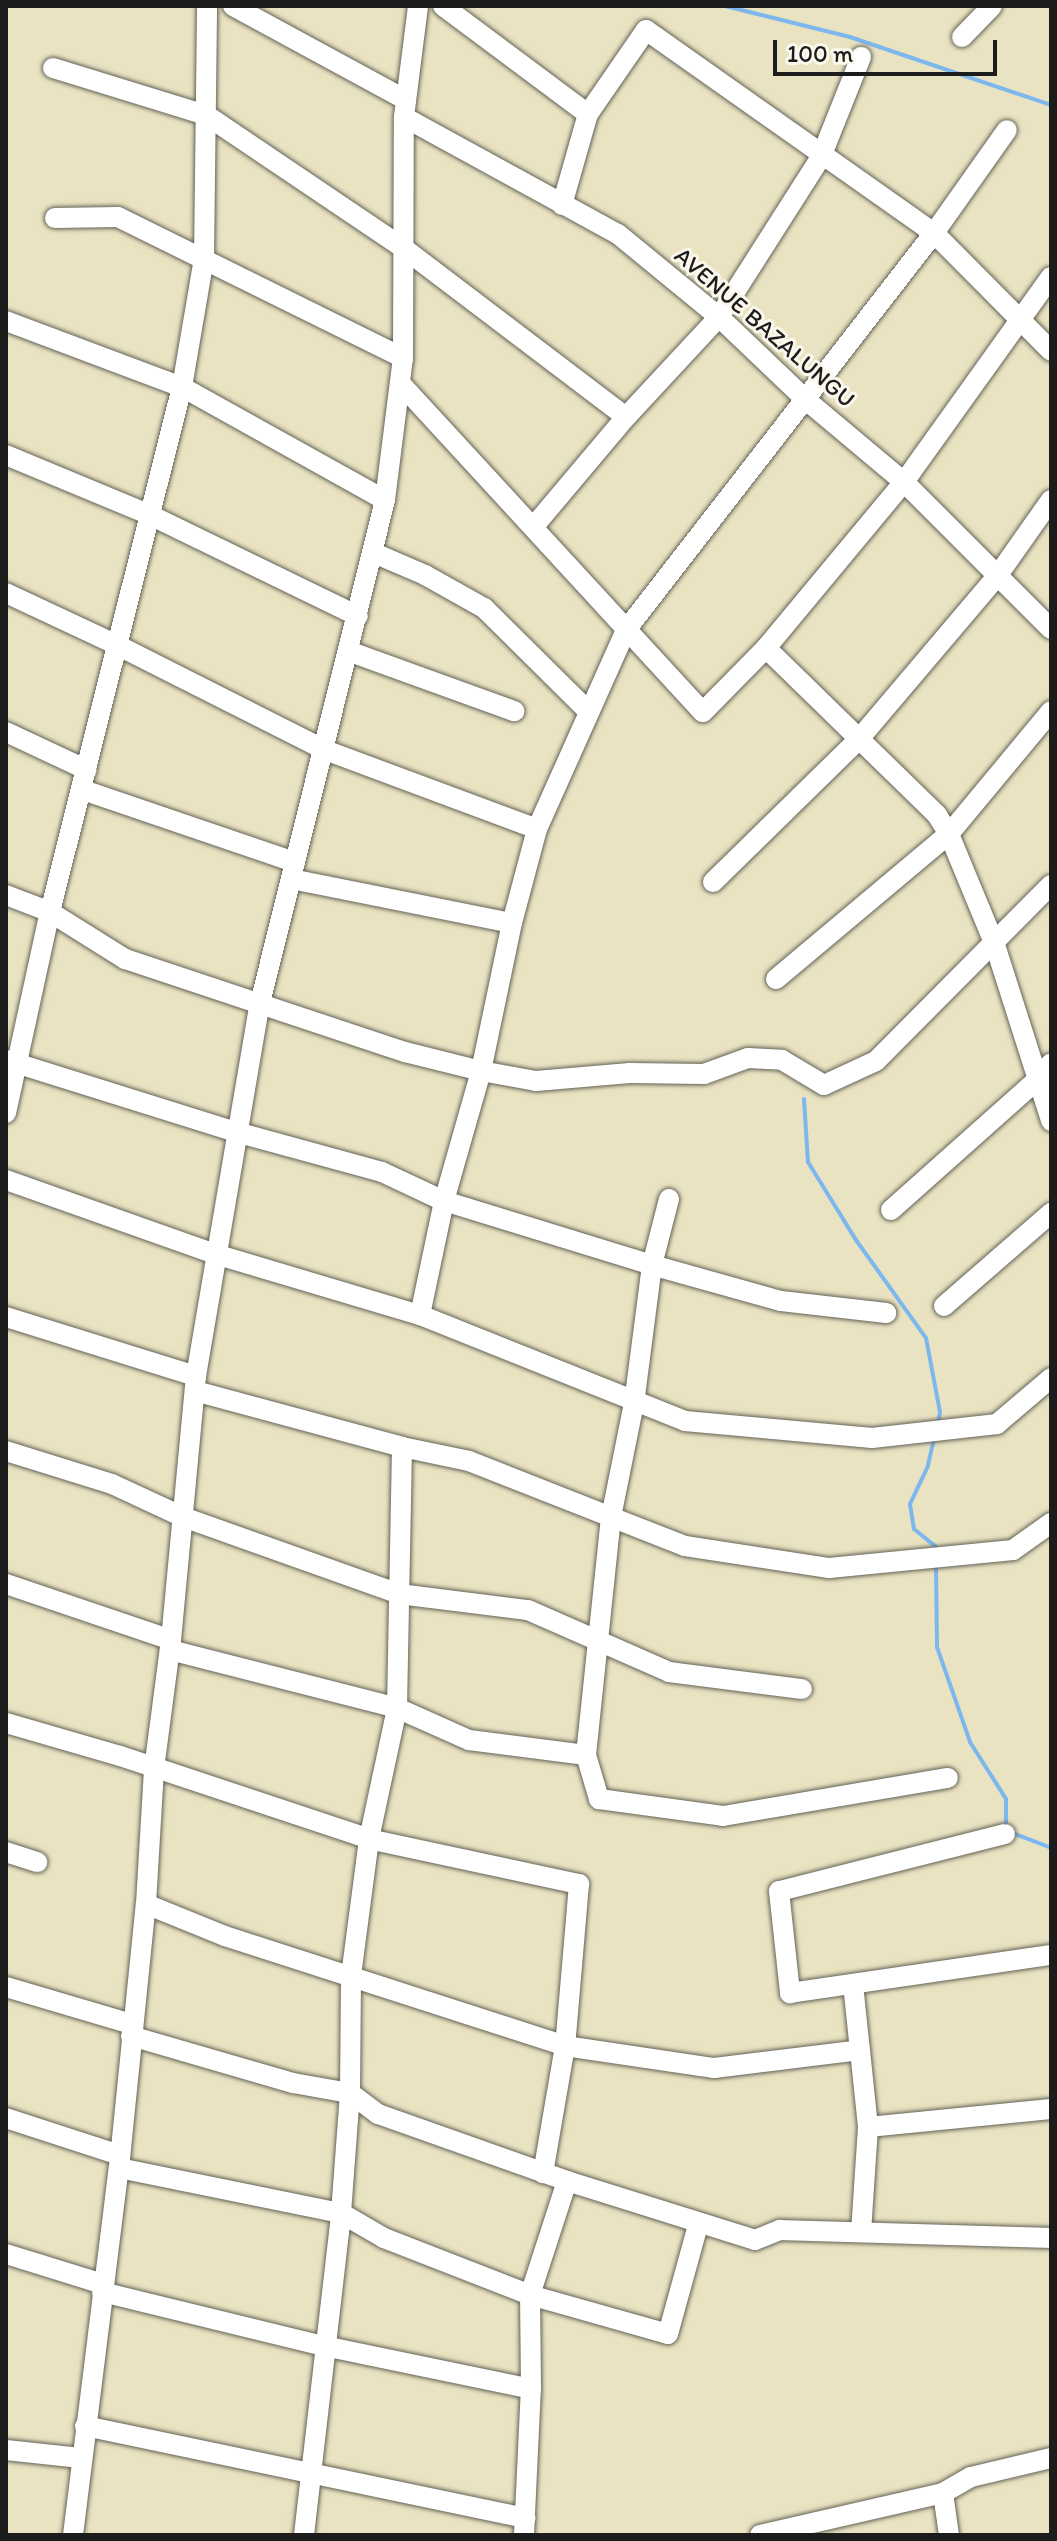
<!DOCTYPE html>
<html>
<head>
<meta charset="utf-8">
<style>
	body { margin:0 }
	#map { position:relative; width:1057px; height:2541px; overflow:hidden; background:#e9e3c2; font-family:Itim,sans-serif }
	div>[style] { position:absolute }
	.stream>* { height:4px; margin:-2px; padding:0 2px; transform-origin:2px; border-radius:2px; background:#7db7ee }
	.roads { filter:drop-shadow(0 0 2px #646256) drop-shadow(0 0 2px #646256) }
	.minor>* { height:20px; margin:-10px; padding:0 10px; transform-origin:10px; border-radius:10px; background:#fff }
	span { translate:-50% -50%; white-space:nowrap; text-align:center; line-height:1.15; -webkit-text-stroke:6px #fbf7ec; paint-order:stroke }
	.street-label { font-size:24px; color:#1c1c1c }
	.frame { position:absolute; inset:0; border:8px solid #1c1c1c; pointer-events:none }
	.scale { position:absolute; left:773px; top:40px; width:224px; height:36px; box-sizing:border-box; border:4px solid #1c1c1c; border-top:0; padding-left:10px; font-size:24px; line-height:28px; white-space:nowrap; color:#1c1c1c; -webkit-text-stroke:6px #fbf7ec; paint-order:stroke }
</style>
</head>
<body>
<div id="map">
	<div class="stream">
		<i style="left:725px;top:6px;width:129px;rotate:13.9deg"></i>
		<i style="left:850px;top:37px;width:212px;rotate:18.7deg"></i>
		<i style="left:804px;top:1099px;width:63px;rotate:86.4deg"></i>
		<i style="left:808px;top:1162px;width:92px;rotate:58.4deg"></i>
		<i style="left:856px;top:1240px;width:120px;rotate:54.5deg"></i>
		<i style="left:926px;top:1338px;width:75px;rotate:79.3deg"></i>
		<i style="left:940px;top:1412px;width:11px;rotate:100deg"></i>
		<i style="left:934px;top:1439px;width:28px;rotate:103deg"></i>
		<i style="left:928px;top:1466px;width:42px;rotate:115.3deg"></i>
		<i style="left:910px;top:1504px;width:25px;rotate:81deg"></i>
		<i style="left:914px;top:1529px;width:28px;rotate:39deg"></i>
		<i style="left:936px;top:1547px;width:4px;rotate:90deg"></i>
		<i style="left:936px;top:1564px;width:83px;rotate:89.3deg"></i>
		<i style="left:937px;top:1647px;width:101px;rotate:70.8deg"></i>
		<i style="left:970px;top:1742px;width:67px;rotate:57.7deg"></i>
		<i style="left:1006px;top:1799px;width:27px;rotate:90deg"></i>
		<i style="left:1006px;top:1826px;width:12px;rotate:42deg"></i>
		<i style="left:1015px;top:1834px;width:39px;rotate:21deg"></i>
	</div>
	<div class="roads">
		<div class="minor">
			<i style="left:233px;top:6px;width:197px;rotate:28.5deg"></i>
			<i style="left:443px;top:6px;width:181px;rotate:36.7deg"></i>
			<i style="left:962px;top:37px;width:43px;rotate:-45.9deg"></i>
			<i style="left:53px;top:68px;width:160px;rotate:17.1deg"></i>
			<i style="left:206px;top:115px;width:236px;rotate:34deg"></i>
			<i style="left:402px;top:247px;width:281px;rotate:37.2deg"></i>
			<i style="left:404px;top:117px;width:244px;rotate:28.7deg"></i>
			<i style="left:618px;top:234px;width:131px;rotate:39.4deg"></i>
			<i style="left:719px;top:317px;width:119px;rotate:43.6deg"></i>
			<i style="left:805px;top:399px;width:129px;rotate:40deg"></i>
			<i style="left:904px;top:482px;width:208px;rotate:45deg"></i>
			<i style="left:562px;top:205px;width:95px;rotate:-74.1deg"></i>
			<i style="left:588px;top:114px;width:102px;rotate:-55.4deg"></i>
			<i style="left:646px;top:30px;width:352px;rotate:35.2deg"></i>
			<i style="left:934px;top:233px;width:166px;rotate:45.2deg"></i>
			<i style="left:55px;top:218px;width:63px;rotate:-0.9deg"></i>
			<i style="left:118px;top:217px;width:318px;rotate:26.3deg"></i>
			<i style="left:6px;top:321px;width:188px;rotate:20.6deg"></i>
			<i style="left:182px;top:387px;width:232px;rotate:29.1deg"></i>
			<i style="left:400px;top:383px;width:447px;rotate:47.4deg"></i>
			<i style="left:703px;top:712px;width:90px;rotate:-45.5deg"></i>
			<i style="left:766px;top:648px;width:216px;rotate:-50.3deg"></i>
			<i style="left:904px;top:482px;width:252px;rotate:-54.4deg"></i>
			<i style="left:6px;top:455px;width:156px;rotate:22.6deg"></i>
			<i style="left:150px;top:515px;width:231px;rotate:25.9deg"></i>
			<i style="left:535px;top:525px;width:141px;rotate:-49.9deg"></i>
			<i style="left:626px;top:417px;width:137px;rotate:-47.1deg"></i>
			<i style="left:719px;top:317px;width:190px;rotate:-57.5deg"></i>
			<i style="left:821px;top:157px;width:108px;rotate:-68.2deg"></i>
			<i style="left:374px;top:553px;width:56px;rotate:23.3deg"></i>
			<i style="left:425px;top:575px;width:68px;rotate:29.2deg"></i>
			<i style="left:484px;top:608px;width:145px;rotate:44.7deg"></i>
			<i style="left:6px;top:593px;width:125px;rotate:25.1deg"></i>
			<i style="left:119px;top:646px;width:231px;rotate:26.8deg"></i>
			<i style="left:325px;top:750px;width:226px;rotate:20.4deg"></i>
			<i style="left:766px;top:648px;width:239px;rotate:44.3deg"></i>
			<i style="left:937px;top:815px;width:22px;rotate:58deg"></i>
			<i style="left:949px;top:834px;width:120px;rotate:67.5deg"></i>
			<i style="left:995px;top:945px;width:185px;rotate:72.3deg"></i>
			<i style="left:348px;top:651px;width:177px;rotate:19.9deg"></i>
			<i style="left:6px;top:732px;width:89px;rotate:25.1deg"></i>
			<i style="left:83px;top:790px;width:224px;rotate:18.8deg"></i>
			<i style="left:291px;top:879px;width:225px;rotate:11.3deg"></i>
			<i style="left:713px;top:882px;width:204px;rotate:-44.4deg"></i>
			<i style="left:859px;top:739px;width:215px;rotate:-49.7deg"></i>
			<i style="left:998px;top:575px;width:92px;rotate:-54.8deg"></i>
			<i style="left:6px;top:895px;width:47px;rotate:21.1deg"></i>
			<i style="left:50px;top:912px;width:89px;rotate:32.1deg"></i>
			<i style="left:125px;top:959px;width:295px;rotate:18.4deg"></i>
			<i style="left:405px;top:1052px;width:78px;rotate:14deg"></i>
			<i style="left:481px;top:1071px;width:56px;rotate:10.3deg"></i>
			<i style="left:536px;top:1081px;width:94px;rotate:-4.9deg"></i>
			<i style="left:630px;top:1073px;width:74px;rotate:0.8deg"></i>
			<i style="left:704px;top:1074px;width:47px;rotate:-20deg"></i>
			<i style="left:748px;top:1058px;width:34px;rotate:3deg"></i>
			<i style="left:782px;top:1060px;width:49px;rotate:30.8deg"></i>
			<i style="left:824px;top:1085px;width:57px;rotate:-24.8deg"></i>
			<i style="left:876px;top:1061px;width:248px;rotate:-45.2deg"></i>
			<i style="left:776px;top:979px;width:226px;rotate:-40deg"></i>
			<i style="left:949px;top:834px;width:160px;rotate:-50.3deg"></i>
			<i style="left:6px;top:1060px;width:241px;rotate:17.4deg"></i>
			<i style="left:236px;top:1132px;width:151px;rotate:15.3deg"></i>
			<i style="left:382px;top:1172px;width:68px;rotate:25.1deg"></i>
			<i style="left:444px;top:1201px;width:218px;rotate:17.1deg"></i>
			<i style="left:652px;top:1265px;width:134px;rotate:15.6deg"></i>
			<i style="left:781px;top:1301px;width:106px;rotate:6.5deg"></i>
			<i style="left:6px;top:1113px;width:206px;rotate:-77.7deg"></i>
			<i style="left:50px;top:912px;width:541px;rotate:-75.89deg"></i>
			<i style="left:182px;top:387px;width:131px;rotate:-80.3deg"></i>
			<i style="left:204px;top:258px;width:252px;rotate:-89.3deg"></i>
			<i style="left:6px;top:1180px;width:222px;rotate:19.5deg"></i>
			<i style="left:215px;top:1254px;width:214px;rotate:16.6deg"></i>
			<i style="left:420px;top:1315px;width:285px;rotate:21.8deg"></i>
			<i style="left:685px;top:1421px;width:188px;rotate:5.2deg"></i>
			<i style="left:872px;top:1438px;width:126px;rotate:-6.4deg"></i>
			<i style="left:997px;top:1424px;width:71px;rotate:-40.4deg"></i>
			<i style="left:669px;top:1199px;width:68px;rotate:104.4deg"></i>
			<i style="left:652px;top:1265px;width:139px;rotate:97.4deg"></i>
			<i style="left:634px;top:1403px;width:116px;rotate:101.4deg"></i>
			<i style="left:611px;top:1517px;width:79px;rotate:21.4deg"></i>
			<i style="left:685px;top:1546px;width:146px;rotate:8.7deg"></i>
			<i style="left:829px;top:1568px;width:185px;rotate:-5.6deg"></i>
			<i style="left:1013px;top:1550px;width:47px;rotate:-35.4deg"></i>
			<i style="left:891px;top:1210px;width:194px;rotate:-41.7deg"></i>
			<i style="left:1036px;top:1081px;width:23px;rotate:-50deg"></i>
			<i style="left:944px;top:1306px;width:142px;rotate:-41deg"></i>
			<i style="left:420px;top:1315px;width:116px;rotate:-78.1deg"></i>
			<i style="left:444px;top:1201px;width:135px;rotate:-74.1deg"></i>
			<i style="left:481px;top:1071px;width:151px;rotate:-78.2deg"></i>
			<i style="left:512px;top:923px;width:97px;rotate:-75.1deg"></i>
			<i style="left:537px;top:829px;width:218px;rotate:-65.9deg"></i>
			<i style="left:626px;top:630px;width:502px;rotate:-52.2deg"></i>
			<i style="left:934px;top:233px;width:126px;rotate:-54.7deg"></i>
			<i style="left:6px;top:1317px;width:199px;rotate:17.3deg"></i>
			<i style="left:195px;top:1391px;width:214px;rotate:15.1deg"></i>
			<i style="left:402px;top:1447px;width:68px;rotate:11.8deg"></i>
			<i style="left:469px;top:1461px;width:153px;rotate:21.5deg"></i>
			<i style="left:611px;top:1517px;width:239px;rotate:96deg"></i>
			<i style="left:586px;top:1755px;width:46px;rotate:73.5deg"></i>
			<i style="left:599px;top:1799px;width:125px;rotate:7.8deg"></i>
			<i style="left:723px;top:1816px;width:228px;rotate:-9.6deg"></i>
			<i style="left:6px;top:1451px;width:111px;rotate:17.3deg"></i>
			<i style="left:112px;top:1484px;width:78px;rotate:24.9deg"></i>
			<i style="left:183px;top:1517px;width:229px;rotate:19.6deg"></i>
			<i style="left:399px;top:1594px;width:130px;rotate:7.1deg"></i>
			<i style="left:528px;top:1610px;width:154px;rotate:23.7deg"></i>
			<i style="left:669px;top:1672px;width:134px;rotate:7.3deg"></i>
			<i style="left:6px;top:1584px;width:174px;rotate:18.7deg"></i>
			<i style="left:170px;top:1650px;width:234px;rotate:14.3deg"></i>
			<i style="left:397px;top:1708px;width:79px;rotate:24deg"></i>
			<i style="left:469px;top:1740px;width:118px;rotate:7.3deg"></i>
			<i style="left:6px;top:1723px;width:119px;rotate:16.1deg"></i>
			<i style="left:120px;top:1756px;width:262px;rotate:18.4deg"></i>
			<i style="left:369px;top:1839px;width:215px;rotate:12.1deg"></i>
			<i style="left:579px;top:1884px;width:163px;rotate:94.9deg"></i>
			<i style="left:565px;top:2046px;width:129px;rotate:99.8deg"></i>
			<i style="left:1005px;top:1834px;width:233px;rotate:165.8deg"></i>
			<i style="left:779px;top:1891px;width:103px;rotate:83.8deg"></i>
			<i style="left:790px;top:1993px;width:264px;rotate:-8.3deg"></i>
			<i style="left:6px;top:1852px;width:33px;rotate:18deg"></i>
			<i style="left:146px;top:1904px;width:85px;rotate:22.1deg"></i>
			<i style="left:225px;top:1936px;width:357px;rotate:17.9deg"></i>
			<i style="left:565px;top:2046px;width:151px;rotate:8.4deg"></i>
			<i style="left:714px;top:2068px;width:147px;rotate:-7deg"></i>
			<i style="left:853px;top:1984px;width:144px;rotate:84deg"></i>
			<i style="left:868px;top:2127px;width:105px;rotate:93.8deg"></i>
			<i style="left:6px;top:1987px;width:131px;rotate:16.4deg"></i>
			<i style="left:131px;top:2036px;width:169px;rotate:16.2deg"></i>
			<i style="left:293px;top:2083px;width:58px;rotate:10deg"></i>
			<i style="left:350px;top:2093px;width:35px;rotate:37deg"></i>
			<i style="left:378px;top:2114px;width:201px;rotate:19.5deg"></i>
			<i style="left:567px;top:2181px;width:197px;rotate:17.4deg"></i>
			<i style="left:755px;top:2240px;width:27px;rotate:-22deg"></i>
			<i style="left:780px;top:2230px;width:271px;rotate:1.7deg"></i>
			<i style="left:6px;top:2118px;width:120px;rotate:18deg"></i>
			<i style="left:868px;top:2127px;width:184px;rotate:-5.6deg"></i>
			<i style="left:119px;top:2168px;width:227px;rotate:11.5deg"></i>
			<i style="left:341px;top:2213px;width:50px;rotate:30.2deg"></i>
			<i style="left:384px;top:2238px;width:157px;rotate:21.3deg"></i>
			<i style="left:530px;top:2295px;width:143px;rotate:15.8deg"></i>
			<i style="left:668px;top:2334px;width:113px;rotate:-74.6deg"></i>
			<i style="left:6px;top:2254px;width:102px;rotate:17.2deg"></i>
			<i style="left:102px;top:2292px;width:228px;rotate:13.7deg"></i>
			<i style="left:324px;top:2346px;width:211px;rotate:11.7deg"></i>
			<i style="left:85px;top:2426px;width:450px;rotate:11.8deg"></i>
			<i style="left:6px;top:2450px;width:75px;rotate:6.1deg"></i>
			<i style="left:943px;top:2493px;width:42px;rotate:81.9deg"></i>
			<i style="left:73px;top:2535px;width:370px;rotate:-82.9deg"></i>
			<i style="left:119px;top:2168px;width:265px;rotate:-84.2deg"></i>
			<i style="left:146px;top:1904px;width:135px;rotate:-86.6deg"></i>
			<i style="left:154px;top:1769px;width:130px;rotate:-82.5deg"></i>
			<i style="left:171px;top:1640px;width:265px;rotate:-84.6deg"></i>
			<i style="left:196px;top:1376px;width:378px;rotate:-80.3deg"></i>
			<i style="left:260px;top:1003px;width:518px;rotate:-76.04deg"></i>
			<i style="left:385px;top:500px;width:143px;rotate:-82.8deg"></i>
			<i style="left:403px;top:358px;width:241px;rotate:-89.8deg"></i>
			<i style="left:404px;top:117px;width:112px;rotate:-82.8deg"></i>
			<i style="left:304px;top:2535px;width:324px;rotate:-83.4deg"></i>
			<i style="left:341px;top:2213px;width:120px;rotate:-85.7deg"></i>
			<i style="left:350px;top:2093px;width:117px;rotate:-89.5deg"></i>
			<i style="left:351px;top:1976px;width:138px;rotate:-82.5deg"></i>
			<i style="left:369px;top:1839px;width:134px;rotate:-77.9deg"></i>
			<i style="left:397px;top:1708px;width:261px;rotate:-88.9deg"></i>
			<i style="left:524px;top:2535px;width:146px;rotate:-87.3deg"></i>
			<i style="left:531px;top:2389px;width:94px;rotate:-90.6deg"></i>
			<i style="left:530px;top:2295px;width:120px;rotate:-72deg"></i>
			<i style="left:760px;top:2535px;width:188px;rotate:-12.9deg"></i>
			<i style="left:943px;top:2493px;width:32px;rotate:-30deg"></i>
			<i style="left:971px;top:2477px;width:82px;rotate:-13.4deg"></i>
		</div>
	</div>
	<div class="street-label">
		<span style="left:765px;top:327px;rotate:41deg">AVENUE BAZALUNGU</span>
	</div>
	<div class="frame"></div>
	<div class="scale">100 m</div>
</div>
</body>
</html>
